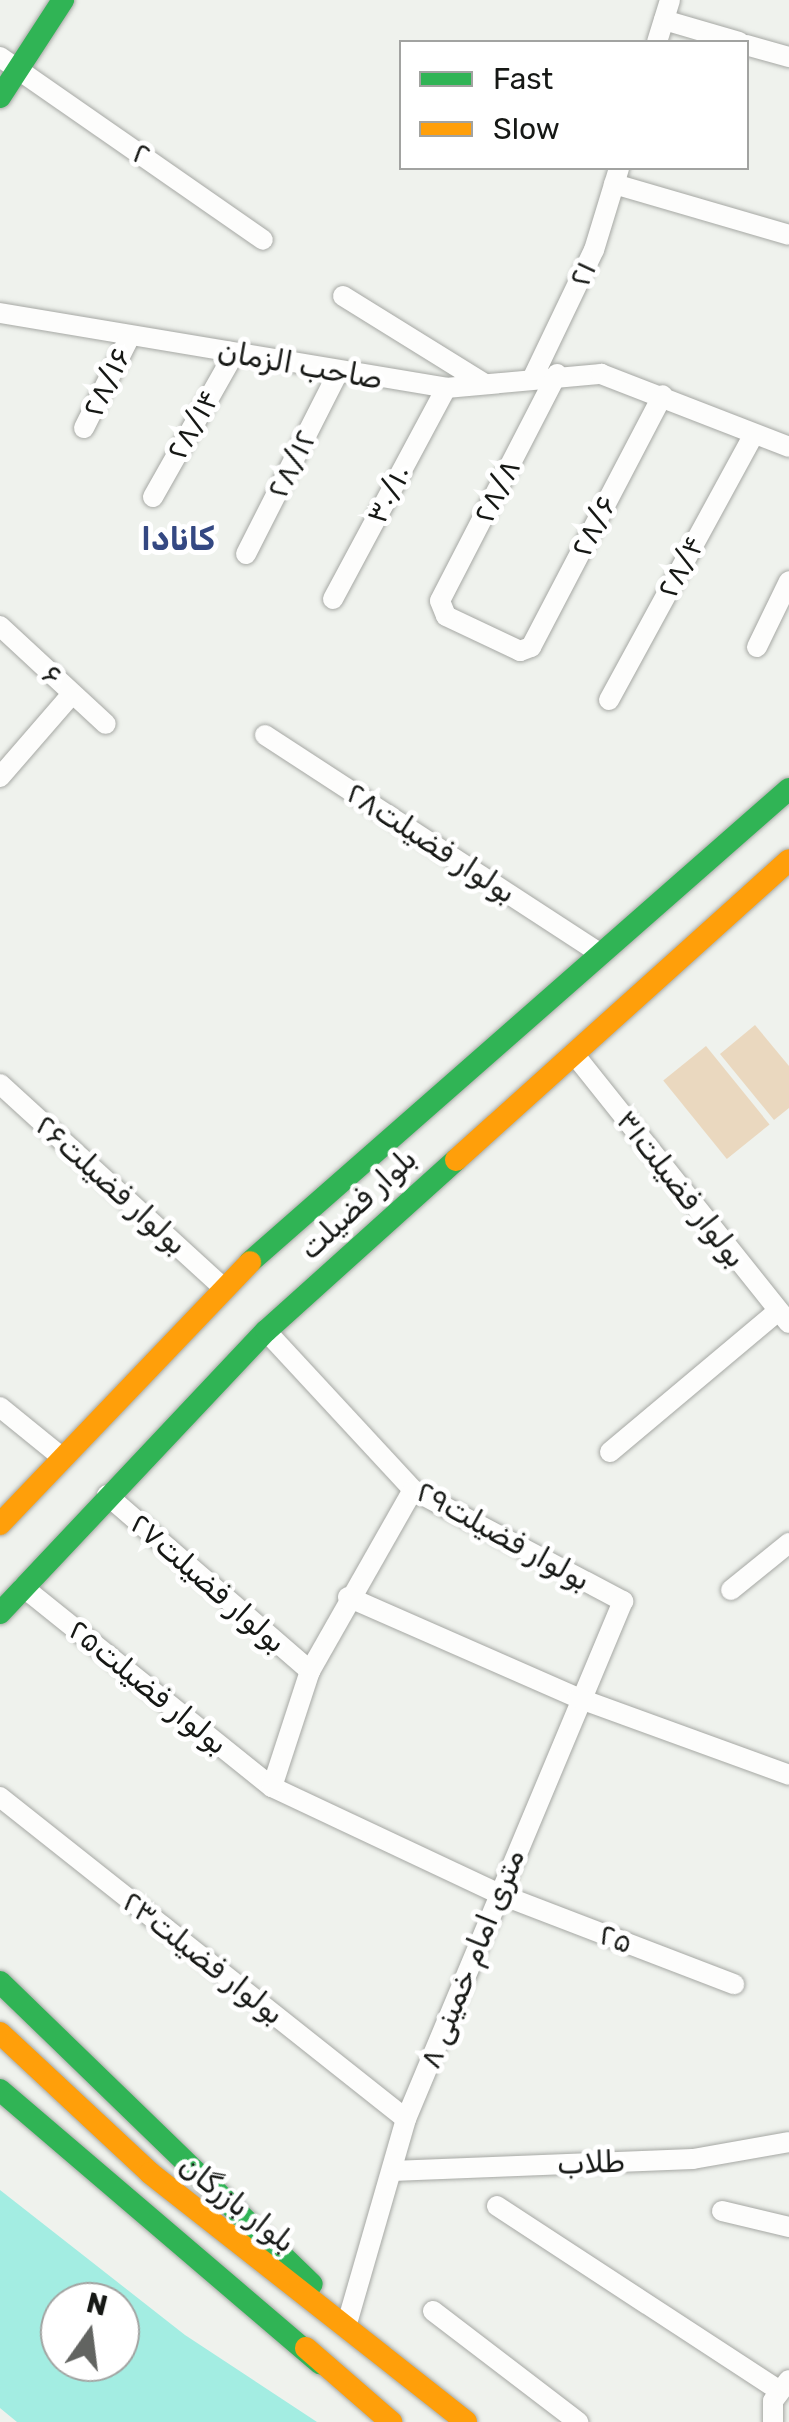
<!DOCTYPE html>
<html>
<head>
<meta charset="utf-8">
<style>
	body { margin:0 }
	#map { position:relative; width:789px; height:2422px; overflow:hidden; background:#eff2ed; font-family:Rubik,"Noto Naskh Arabic",sans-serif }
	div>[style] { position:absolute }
	.green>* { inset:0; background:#ead8bf; transform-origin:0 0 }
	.water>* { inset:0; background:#a3ede2 }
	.roads { filter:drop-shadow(0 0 2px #a6a8a4) drop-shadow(0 0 2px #a6a8a4) }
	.street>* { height:20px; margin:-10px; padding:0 10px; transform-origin:10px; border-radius:10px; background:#fdfdfc }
	.fast>* { height:22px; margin:-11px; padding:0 11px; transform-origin:11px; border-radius:11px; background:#30b455 }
	.slow>* { height:22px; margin:-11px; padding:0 11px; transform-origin:11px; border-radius:11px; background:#ff9f0a }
	span { translate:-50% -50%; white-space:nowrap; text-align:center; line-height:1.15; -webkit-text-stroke:10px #fff; paint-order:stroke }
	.street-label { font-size:30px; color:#161815 }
	.neighbourhood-label { font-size:32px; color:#344882; font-weight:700 }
	.legend { position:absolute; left:399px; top:40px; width:350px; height:130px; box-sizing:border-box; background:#fff; border:2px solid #a2a3a1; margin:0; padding:12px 18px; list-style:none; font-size:30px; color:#161815 }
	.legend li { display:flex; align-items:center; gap:20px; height:50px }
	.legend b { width:50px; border:2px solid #a2a3a1 }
	.north { position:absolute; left:40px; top:2282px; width:100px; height:100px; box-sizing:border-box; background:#fff; border:2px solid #a2a3a1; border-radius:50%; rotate:14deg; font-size:28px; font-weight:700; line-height:40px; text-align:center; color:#161815 }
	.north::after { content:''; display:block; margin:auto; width:35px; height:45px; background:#626461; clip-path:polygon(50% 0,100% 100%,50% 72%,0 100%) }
</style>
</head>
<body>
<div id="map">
	<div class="green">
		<i style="clip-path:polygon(755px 1025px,789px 1066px,789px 1108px,774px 1120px,720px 1054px)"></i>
		<i style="left:706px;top:1046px;width:101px;height:55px;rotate:51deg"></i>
	</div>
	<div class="water">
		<i style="clip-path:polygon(evenodd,0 2190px,185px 2335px,317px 2422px,17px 2422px,0 2408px,0 2190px,60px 2302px,120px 2302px,120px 2362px,60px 2362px,60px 2302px)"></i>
	</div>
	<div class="roads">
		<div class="street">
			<i style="left:664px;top:20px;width:78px;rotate:16.3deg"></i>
			<i style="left:657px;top:42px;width:44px;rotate:-72.8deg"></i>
			<i style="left:746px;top:45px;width:45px;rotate:15.6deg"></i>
			<i style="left:0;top:57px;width:320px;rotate:34.8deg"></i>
			<i style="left:614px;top:184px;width:182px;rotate:16.2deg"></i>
			<i style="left:343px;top:296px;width:167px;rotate:31.8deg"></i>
			<i style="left:0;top:313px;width:452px;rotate:9.5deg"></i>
			<i style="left:446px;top:388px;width:156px;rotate:-5.2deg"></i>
			<i style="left:601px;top:374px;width:202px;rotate:21.2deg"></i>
			<i style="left:557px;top:374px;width:255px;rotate:117.3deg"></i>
			<i style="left:440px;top:601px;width:16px;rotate:68deg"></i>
			<i style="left:446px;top:616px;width:82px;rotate:25.3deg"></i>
			<i style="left:520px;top:651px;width:12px;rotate:-20deg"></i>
			<i style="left:531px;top:647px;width:284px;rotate:-62.4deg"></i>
			<i style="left:534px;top:375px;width:139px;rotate:-64.4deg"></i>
			<i style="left:594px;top:250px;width:86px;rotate:-73deg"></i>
			<i style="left:84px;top:428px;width:103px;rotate:-63.4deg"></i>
			<i style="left:153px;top:497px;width:164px;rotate:-60.5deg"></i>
			<i style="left:246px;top:554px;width:203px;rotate:-63.1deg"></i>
			<i style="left:333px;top:599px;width:239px;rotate:-61.8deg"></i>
			<i style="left:0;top:626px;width:144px;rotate:42.8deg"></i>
			<i style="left:757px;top:647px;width:73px;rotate:-64.1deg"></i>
			<i style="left:609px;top:700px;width:303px;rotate:-61.4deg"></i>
			<i style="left:265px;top:735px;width:395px;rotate:33.1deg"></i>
			<i style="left:0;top:777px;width:110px;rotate:-49.1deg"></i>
			<i style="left:574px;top:1054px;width:344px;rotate:51.4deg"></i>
			<i style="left:0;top:1084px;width:301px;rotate:42.4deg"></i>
			<i style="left:266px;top:1331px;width:217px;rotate:47.2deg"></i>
			<i style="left:413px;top:1490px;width:238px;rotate:27.9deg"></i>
			<i style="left:623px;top:1601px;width:562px;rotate:112.73deg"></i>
			<i style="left:406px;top:2119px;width:216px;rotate:106.1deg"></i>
			<i style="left:0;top:1407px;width:76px;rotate:39.1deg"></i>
			<i style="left:610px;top:1452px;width:219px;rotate:-40deg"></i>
			<i style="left:107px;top:1495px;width:269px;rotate:40.9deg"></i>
			<i style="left:23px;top:1587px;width:319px;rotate:38.8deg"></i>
			<i style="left:272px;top:1787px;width:251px;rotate:25.2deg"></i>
			<i style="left:499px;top:1894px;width:252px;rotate:21deg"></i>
			<i style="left:731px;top:1590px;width:75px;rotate:-39deg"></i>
			<i style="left:348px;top:1597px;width:251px;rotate:23.7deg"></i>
			<i style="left:578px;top:1698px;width:225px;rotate:20deg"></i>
			<i style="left:272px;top:1787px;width:122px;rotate:-71.9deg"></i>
			<i style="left:310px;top:1671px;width:208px;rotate:-60.4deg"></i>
			<i style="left:0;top:1797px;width:518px;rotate:38.42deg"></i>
			<i style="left:392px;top:2171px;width:301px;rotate:-2.3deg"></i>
			<i style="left:693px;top:2159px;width:97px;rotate:-10deg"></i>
			<i style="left:497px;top:2206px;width:336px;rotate:33.2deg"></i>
			<i style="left:722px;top:2211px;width:69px;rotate:13.4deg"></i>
			<i style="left:433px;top:2311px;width:183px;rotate:37.4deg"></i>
			<i style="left:773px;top:2422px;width:21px;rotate:-90deg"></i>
			<i style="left:773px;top:2401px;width:26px;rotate:-53deg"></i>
		</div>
		<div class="fast">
			<i style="left:0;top:97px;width:116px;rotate:-57deg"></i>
			<i style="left:250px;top:1262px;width:717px;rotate:-41.27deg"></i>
			<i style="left:0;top:1613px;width:388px;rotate:-46.7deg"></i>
			<i style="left:266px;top:1331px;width:256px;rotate:-42deg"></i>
			<i style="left:0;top:1982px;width:434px;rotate:44.1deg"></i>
			<i style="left:0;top:2090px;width:421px;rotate:40.5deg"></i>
		</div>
		<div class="slow">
			<i style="left:456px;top:1160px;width:448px;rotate:-42deg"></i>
			<i style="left:0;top:1524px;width:362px;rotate:-46.3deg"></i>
			<i style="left:0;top:2033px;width:205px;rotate:43deg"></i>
			<i style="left:150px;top:2173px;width:402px;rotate:38.2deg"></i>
			<i style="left:306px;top:2348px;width:113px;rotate:41deg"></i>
		</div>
	</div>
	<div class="street-label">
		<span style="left:141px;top:154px;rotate:35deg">۲</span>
		<span style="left:583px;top:274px;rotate:-65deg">۲۱</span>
		<span style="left:300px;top:365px;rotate:10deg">صاحب الزمان</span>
		<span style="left:107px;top:382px;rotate:-64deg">۲۸/۱۶</span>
		<span style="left:193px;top:425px;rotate:-60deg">۲۸/۱۴</span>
		<span style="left:292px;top:464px;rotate:-63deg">۲۸/۱۲</span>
		<span style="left:497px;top:491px;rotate:-63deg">۲۸/۸</span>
		<span style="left:389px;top:494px;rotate:-62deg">۳۰/۱۰</span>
		<span style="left:594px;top:526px;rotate:-63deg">۲۸/۶</span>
		<span style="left:681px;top:567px;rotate:-61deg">۲۸/۴</span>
		<span style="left:52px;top:675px;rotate:43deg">۶</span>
		<span style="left:431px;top:843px;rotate:33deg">بولوار فضیلت۲۸</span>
		<span style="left:111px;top:1185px;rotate:42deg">بولوار فضیلت۲۶</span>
		<span style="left:681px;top:1189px;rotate:52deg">بولوار فضیلت۳۱</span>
		<span style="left:358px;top:1204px;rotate:-43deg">بلوار فضیلت</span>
		<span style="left:503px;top:1536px;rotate:29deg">بولوار فضیلت۲۹</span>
		<span style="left:208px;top:1583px;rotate:41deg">بولوار فضیلت۲۷</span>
		<span style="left:148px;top:1687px;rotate:39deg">بولوار فضیلت۲۵</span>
		<span style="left:616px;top:1939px;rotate:21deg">۲۵</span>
		<span style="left:203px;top:1958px;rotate:38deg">بولوار فضیلت۲۳</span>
		<span style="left:472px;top:1959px;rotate:-68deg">۸ متری امام خمینی</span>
		<span style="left:591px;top:2163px;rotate:-2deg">طلاب</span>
		<span style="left:237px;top:2204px;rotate:38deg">بلوار بازرگان</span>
	</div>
	<div class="neighbourhood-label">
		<span style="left:178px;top:539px">کانادا</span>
	</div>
	<ul class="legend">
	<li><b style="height:12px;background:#30b455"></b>Fast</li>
	<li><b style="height:12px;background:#ff9f0a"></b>Slow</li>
	</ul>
	<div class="north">N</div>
</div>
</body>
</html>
